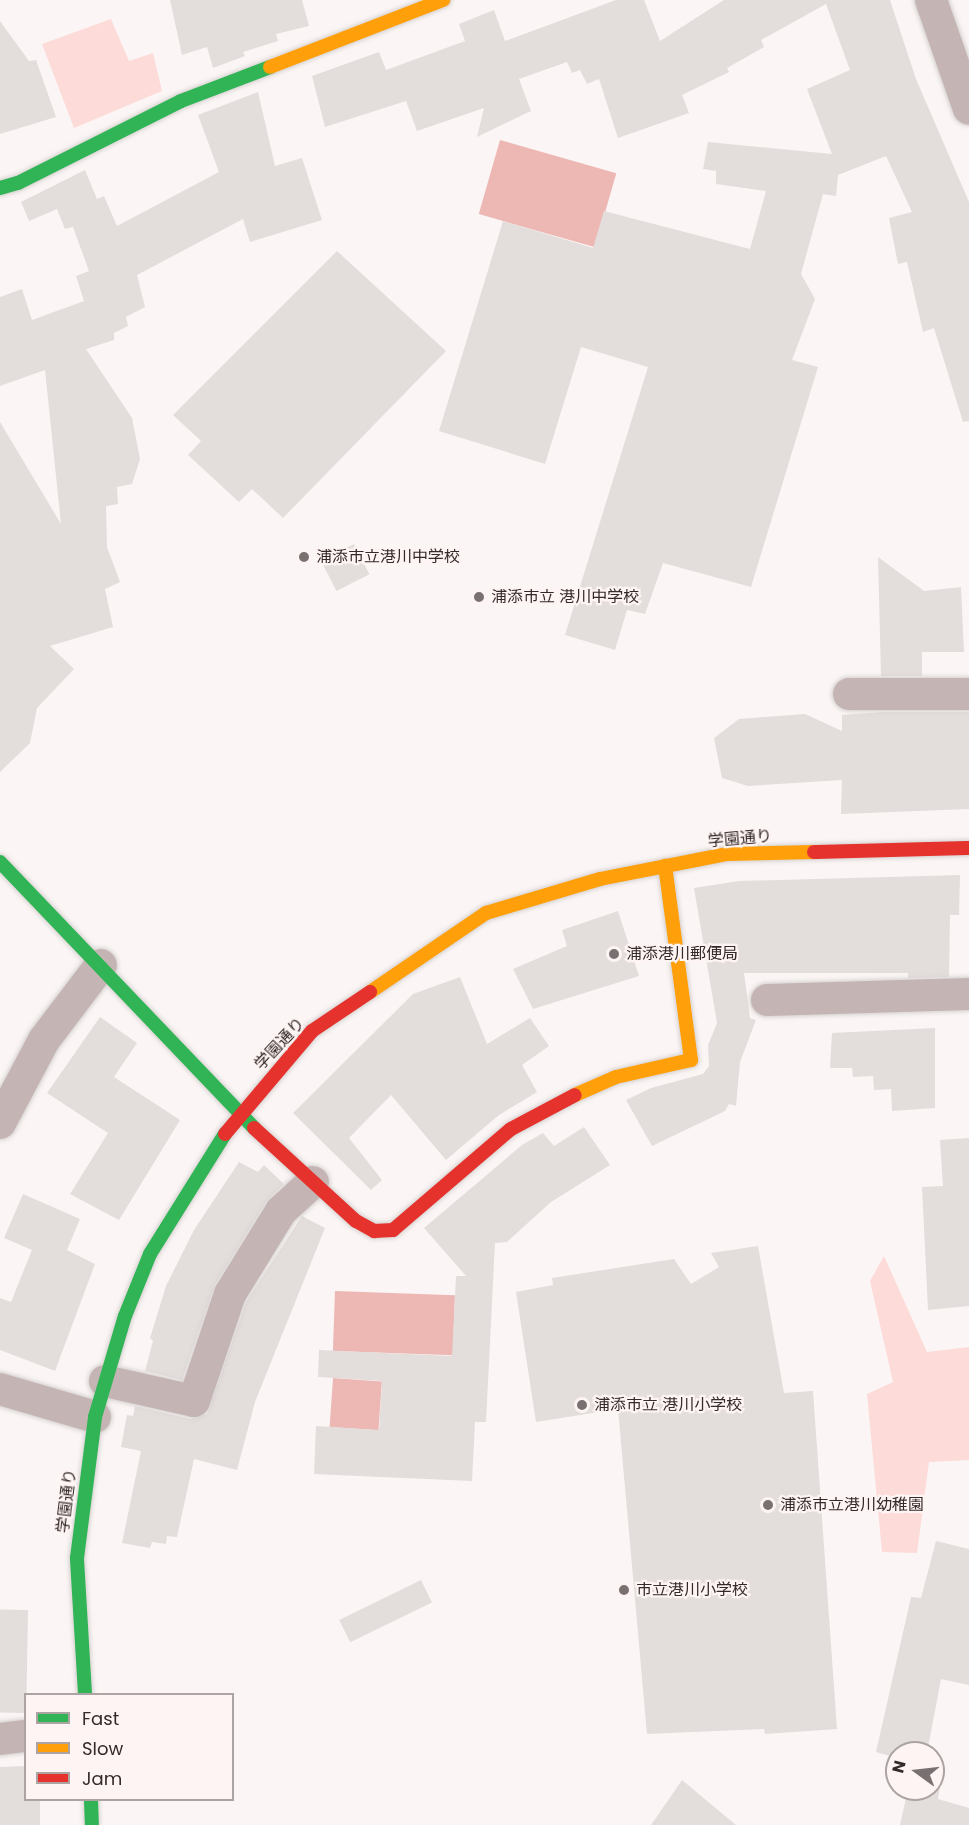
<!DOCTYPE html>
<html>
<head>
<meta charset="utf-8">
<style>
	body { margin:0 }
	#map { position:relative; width:969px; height:1825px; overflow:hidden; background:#fbf6f5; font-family:Poppins,"Noto Sans JP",sans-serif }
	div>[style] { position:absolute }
	.green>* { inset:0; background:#fcdbd8 }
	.water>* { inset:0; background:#edb8b4; transform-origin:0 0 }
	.building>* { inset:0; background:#e3dddc; transform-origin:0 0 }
	.roads { filter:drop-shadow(0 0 2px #d6d2d1) drop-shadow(0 0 2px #d6d2d1) }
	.street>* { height:32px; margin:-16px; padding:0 16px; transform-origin:16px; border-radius:16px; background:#c4b5b4 }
	.fast>* { height:14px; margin:-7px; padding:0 7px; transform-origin:7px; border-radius:7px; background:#30b455 }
	.slow>* { height:14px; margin:-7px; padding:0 7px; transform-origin:7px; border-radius:7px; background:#ff9f0a }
	.jam>* { height:14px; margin:-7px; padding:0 7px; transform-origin:7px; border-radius:7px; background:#e5322d }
	.dots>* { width:16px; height:16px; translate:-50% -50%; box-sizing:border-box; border:3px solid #fdf4f3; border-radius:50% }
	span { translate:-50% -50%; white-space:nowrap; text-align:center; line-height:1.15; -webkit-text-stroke:4.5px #fdf4f3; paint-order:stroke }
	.poi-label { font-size:16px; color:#332a2a }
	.left { translate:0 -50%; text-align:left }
	.street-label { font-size:16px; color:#332a2a }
	.legend { position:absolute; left:24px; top:1693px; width:210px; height:108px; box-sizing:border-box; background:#fdf4f3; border:2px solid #aca3a3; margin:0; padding:8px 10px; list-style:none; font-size:18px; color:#332a2a }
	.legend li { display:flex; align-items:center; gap:12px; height:30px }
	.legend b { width:30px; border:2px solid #aca3a3 }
	.north { position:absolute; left:885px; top:1741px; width:60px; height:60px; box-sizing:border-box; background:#fdf4f3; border:2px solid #aca3a3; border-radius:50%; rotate:285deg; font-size:16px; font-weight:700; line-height:24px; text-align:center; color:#332a2a }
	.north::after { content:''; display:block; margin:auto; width:21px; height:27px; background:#797171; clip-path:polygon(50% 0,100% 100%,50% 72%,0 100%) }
</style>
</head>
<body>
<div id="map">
	<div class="green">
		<i style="clip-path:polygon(111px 19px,129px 61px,153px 53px,162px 91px,74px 128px,42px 44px)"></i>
		<i style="clip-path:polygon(884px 1256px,927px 1352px,969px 1347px,969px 1460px,929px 1462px,917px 1553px,882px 1552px,867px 1394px,893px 1382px,870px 1281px)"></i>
	</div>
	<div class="water">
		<i style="left:500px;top:140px;width:121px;height:77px;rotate:16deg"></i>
		<i style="left:335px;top:1291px;width:120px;height:60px;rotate:2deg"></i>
		<i style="left:333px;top:1378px;width:49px;height:49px;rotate:4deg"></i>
	</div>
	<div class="building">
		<i style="clip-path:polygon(170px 0,302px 0,309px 26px,276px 34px,278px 41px,243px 52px,245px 56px,213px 68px,207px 47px,182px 55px)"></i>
		<i style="clip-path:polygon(616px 0,644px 0,660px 41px,724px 0,890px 0,916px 79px,969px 202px,969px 421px,963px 422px,934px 328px,923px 332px,907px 262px,898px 264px,889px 218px,912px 212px,886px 156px,838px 175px,836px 196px,823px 194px,801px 274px,815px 299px,792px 360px,818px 367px,751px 587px,663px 563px,645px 614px,627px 610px,615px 650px,565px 635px,648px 367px,581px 347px,545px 464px,439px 431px,503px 221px,593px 248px,604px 211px,750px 249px,766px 191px,716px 184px,716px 171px,703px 169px,708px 142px,832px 154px,807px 89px,850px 70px,826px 4px,761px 40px,764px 47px,727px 68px,729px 72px,682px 95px,689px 113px,618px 138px,599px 79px,587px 84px,580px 70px,572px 73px,567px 62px,519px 79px,531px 111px,477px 137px,484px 108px,417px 131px,406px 101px,325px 127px,312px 76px,379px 52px,386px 70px,465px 41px,459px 24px,494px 10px,505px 41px)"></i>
		<i style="clip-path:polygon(0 21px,29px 61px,36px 60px,56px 117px,0 134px)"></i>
		<i style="clip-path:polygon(258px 92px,275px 166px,302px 158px,322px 220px,250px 242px,243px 219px,137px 275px,145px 307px,126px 317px,128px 326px,114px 333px,114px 340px,86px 349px,132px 418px,140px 459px,132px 484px,117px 487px,118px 504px,106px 506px,107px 547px,120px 582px,105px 589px,113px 627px,50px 646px,74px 669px,37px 708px,30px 743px,0 772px,0 422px,61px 524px,45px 370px,0 386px,0 297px,22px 289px,32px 320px,84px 301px,76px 276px,89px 271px,73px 227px,65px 229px,57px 209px,29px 221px,21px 202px,85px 170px,97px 199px,104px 196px,117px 226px,219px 172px,198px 115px)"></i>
		<i style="clip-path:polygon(337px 251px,446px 351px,283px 518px,252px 489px,239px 502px,188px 455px,201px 441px,173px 415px)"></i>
		<i style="left:354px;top:544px;width:34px;height:37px;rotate:63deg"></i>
		<i style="clip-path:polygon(878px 557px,924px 591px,961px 587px,964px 652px,922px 652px,922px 676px,881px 676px)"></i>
		<i style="clip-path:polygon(882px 712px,969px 712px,969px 809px,841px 814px,842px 780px,748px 786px,722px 778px,714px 738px,739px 719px,805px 714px,842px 731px,842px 715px)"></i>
		<i style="clip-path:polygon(960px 875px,959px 915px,950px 915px,949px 977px,908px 978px,908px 973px,744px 973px,750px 1018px,756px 1020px,740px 1062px,736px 1106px,729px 1104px,725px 1111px,652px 1146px,626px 1100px,651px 1088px,703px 1074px,709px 1066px,708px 1045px,717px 1023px,694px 888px,739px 881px)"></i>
		<i style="clip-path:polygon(618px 911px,639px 976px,533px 1009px,513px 969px,567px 946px,562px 930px)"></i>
		<i style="clip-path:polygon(460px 977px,487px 1044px,530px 1018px,549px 1046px,522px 1065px,537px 1092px,499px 1115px,446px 1160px,391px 1095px,349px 1138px,382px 1180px,371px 1190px,293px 1113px,413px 994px)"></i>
		<i style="clip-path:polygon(100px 1017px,137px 1043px,114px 1077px,180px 1120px,119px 1220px,70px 1194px,108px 1133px,47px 1093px)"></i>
		<i style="clip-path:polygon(935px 1028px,935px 1108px,892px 1111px,891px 1089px,874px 1090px,873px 1076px,853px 1077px,852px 1068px,830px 1068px,832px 1033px)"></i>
		<i style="clip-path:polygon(584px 1127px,610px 1165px,551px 1202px,507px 1242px,495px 1243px,486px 1422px,475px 1422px,472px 1481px,314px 1474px,316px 1426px,379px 1430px,382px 1381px,318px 1377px,319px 1350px,452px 1356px,456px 1276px,466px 1276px,424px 1228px,522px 1145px,543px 1133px,554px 1146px)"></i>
		<i style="clip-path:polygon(969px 1138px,969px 1306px,928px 1310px,922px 1187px,943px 1186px,940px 1140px)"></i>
		<i style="clip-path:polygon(239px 1162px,258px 1172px,264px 1165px,284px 1184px,266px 1202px,215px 1285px,182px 1380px,145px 1371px,153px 1341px,150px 1338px,166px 1286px,194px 1230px)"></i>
		<i style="clip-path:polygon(23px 1194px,80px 1219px,67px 1250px,95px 1264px,55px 1371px,0 1350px,0 1298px,11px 1302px,32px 1250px,4px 1238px)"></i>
		<i style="clip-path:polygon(302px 1216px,325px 1228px,255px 1402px,237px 1470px,194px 1459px,177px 1537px,167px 1536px,166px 1544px,152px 1542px,150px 1548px,122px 1543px,141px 1451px,121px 1447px,127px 1415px,133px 1416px,135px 1406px,190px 1419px,207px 1414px,246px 1302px)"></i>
		<i style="clip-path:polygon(758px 1246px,784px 1393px,813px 1391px,837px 1729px,765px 1734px,764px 1729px,647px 1734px,618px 1409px,536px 1422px,516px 1292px,553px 1285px,552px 1278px,674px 1259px,691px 1284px,719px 1267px,711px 1253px)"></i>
		<i style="clip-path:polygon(936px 1541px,969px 1549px,969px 1685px,941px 1679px,927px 1753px,897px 1753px,897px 1758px,876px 1752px,911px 1597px,921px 1598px)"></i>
		<i style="left:421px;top:1580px;width:25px;height:91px;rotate:64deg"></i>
		<i style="left:28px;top:1610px;width:103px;height:28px;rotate:91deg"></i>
		<i style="clip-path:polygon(26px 1766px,26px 1800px,40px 1800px,40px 1825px,0 1825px,0 1767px)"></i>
		<i style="clip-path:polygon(933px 1777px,941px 1779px,938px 1799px,969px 1808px,969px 1825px,900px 1825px,908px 1789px,933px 1789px)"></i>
		<i style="clip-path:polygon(682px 1780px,736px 1825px,651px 1825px)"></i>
	</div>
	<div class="roads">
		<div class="street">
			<i style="left:931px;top:0;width:115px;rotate:70.8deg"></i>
			<i style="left:849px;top:694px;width:120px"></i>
			<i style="left:767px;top:1000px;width:202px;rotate:-1.7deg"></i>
			<i style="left:0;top:1123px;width:94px;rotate:-62.1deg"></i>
			<i style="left:44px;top:1040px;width:94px;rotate:-52.8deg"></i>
			<i style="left:105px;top:1381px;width:91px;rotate:12.7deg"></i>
			<i style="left:194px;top:1401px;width:113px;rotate:-71.4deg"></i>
			<i style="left:230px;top:1294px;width:97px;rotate:-58.4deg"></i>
			<i style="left:281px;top:1211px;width:43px;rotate:-42.2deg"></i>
			<i style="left:0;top:1389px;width:99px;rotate:16.4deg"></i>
			<i style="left:0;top:1739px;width:26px;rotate:-7deg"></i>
		</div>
		<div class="fast">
			<i style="left:0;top:188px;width:19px;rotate:-16deg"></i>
			<i style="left:18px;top:183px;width:182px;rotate:-26.7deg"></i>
			<i style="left:181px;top:101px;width:95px;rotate:-20.9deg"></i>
			<i style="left:0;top:862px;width:368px;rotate:46.3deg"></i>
			<i style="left:85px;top:1694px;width:136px;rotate:-93.4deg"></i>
			<i style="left:77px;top:1558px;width:142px;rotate:-82.7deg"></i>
			<i style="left:95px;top:1417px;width:105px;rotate:-73.5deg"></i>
			<i style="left:125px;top:1316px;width:67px;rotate:-68deg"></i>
			<i style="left:150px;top:1254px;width:142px;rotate:-58deg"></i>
			<i style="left:91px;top:1800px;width:25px;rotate:88deg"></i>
		</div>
		<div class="slow">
			<i style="left:270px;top:67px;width:186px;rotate:-21.2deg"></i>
			<i style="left:370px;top:992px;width:140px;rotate:-34.3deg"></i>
			<i style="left:486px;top:913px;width:119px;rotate:-16.6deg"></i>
			<i style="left:600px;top:879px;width:130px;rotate:-11.1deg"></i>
			<i style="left:728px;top:854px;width:86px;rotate:-1.3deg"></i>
			<i style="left:575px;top:1095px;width:45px;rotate:-23.7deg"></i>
			<i style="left:616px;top:1077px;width:77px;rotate:-12.8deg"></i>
			<i style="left:691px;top:1060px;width:196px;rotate:-97.6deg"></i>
		</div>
		<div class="jam">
			<i style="left:814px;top:852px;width:155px;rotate:-1.5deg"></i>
			<i style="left:254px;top:1128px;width:138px;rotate:42.4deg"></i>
			<i style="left:356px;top:1221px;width:21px;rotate:29deg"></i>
			<i style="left:374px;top:1231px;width:19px;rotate:-3deg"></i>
			<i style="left:393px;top:1230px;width:155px;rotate:-40.6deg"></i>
			<i style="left:511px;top:1129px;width:72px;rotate:-28deg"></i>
			<i style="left:225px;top:1134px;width:135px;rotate:-49.8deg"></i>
			<i style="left:312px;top:1031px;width:70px;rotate:-33.9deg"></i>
		</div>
	</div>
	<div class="dots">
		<i style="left:304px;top:557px;background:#797171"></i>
		<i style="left:479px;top:597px;background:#797171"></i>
		<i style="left:614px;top:954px;background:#797171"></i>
		<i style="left:582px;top:1405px;background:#797171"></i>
		<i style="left:768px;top:1505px;background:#797171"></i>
		<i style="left:624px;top:1590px;background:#797171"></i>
	</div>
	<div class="poi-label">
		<span class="left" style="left:316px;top:557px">浦添市立港川中学校</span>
		<span class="left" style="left:491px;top:597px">浦添市立 港川中学校</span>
		<span class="left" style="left:626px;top:954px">浦添港川郵便局</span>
		<span class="left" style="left:594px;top:1405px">浦添市立 港川小学校</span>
		<span class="left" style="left:780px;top:1505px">浦添市立港川幼稚園</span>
		<span class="left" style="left:636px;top:1590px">市立港川小学校</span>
	</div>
	<div class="street-label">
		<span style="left:740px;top:839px;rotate:-5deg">学園通り</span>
		<span style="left:280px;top:1044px;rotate:-47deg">学園通り</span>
		<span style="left:67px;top:1501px;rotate:-83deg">学園通り</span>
	</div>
	<ul class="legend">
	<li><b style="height:8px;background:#30b455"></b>Fast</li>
	<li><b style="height:8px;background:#ff9f0a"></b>Slow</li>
	<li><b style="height:8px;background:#e5322d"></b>Jam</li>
	</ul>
	<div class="north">N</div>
</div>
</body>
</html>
